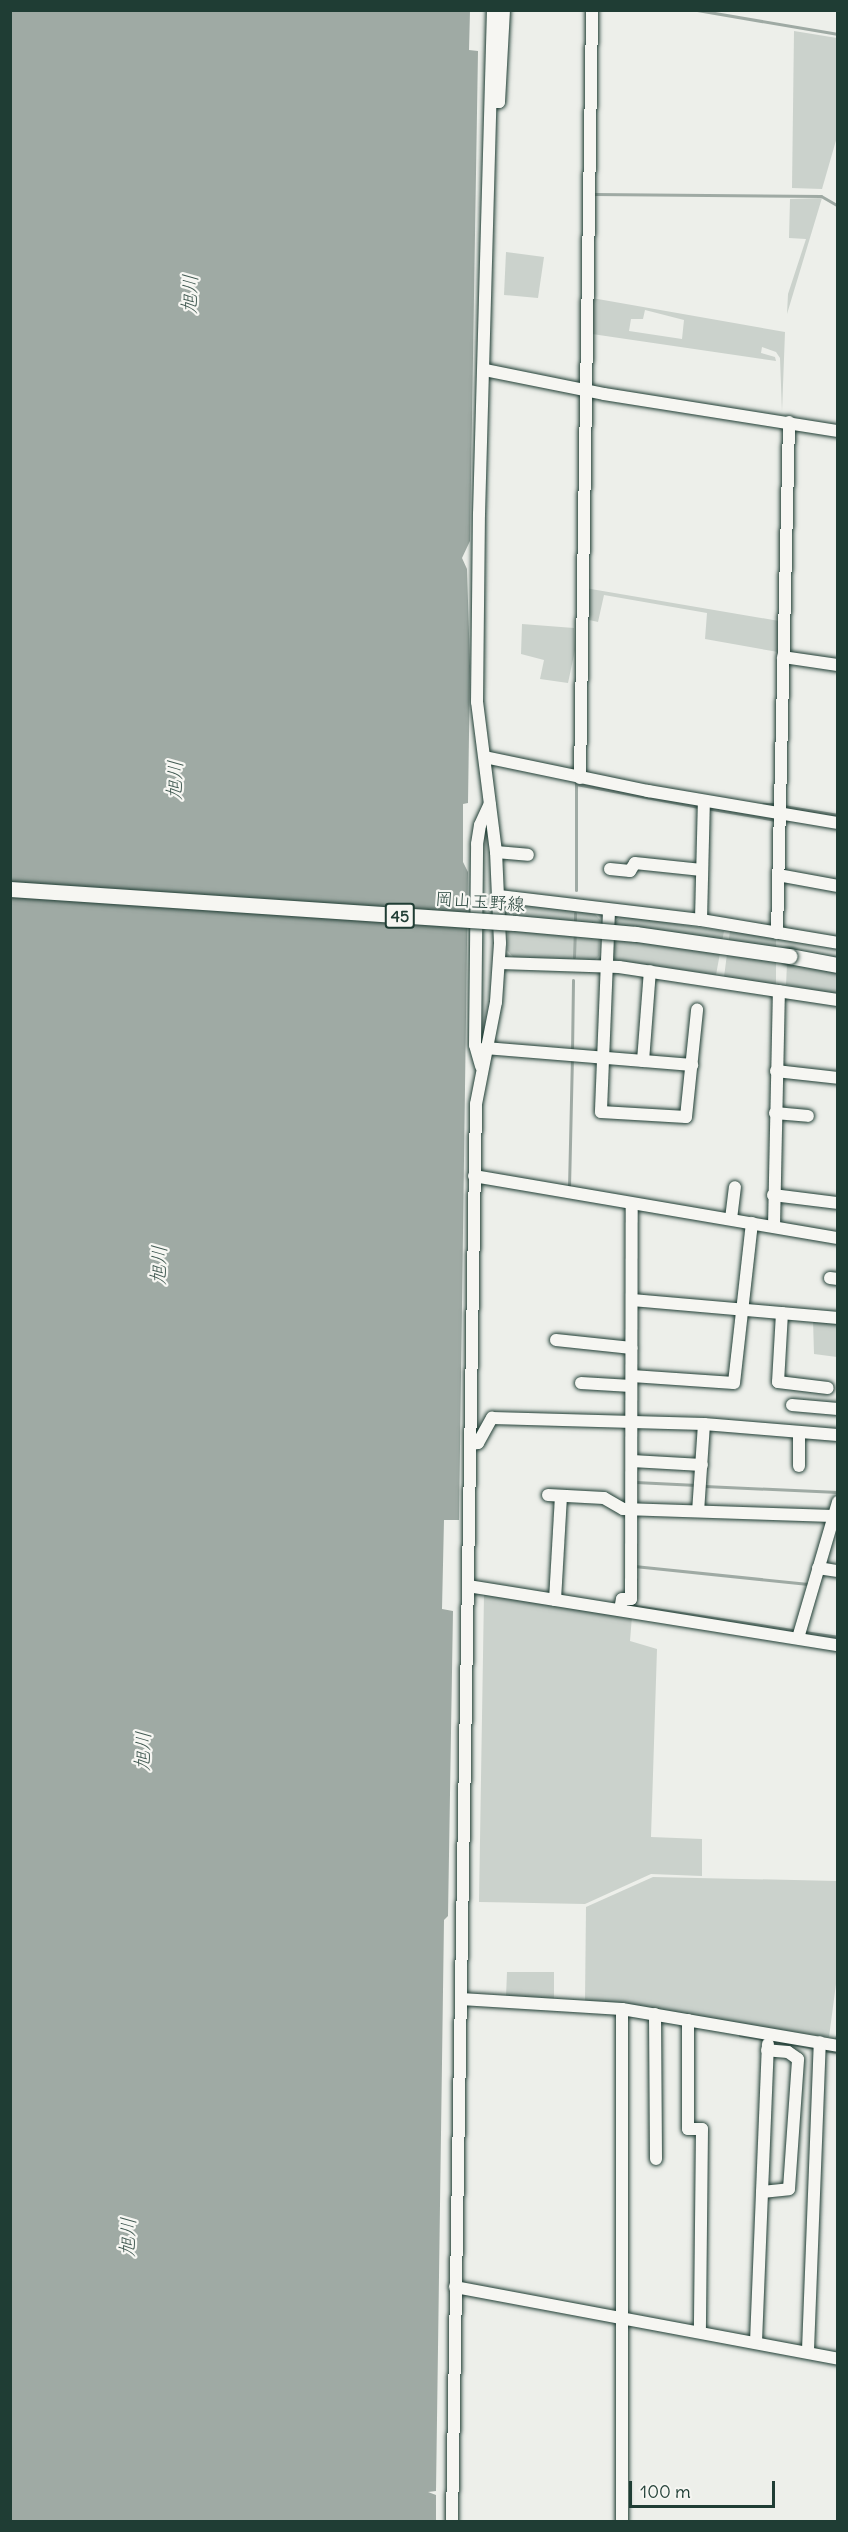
<!DOCTYPE html>
<html>
<head>
<meta charset="utf-8">
<style>
	body { margin:0 }
	#map { position:relative; width:848px; height:2532px; overflow:hidden; background:#edefea; font-family:Delius,"Klee One",sans-serif }
	div>[style] { position:absolute }
	.green>* { inset:0; background:#cbd2cc }
	.water>* { inset:0; background:#9faaa4 }
	.stream>* { height:3px; margin:-1.5px; padding:0 1.5px; transform-origin:1.5px; border-radius:1.5px; background:#9faaa4 }
	.roads { filter:drop-shadow(0 0 2px #1f3d34) drop-shadow(0 0 2px #1f3d34) }
	.minor>* { height:12px; margin:-6px; padding:0 6px; transform-origin:6px; border-radius:6px; background:#f6f6f2 }
	.major>* { height:15px; margin:-7.5px; padding:0 7.5px; transform-origin:7.5px; border-radius:7.5px; background:#f6f6f2 }
	.bridges { filter:drop-shadow(0 0 2px #1f3d34) drop-shadow(0 0 2px #1f3d34) }
	.major-bridge>* { height:15px; margin:-7.5px; padding:0 7.5px; transform-origin:7.5px; border-radius:7.5px; background:#f6f6f2 }
	span { translate:-50% -50%; white-space:nowrap; text-align:center; line-height:1.15; -webkit-text-stroke:4.5px #f6f6f2; paint-order:stroke }
	.shield-label span { padding:2px 4px; background:#f6f6f2; border:2px solid; border-radius:4px; -webkit-text-stroke-width:0 }
	.shield-label { font-size:16px; color:#1f3d34; font-weight:700 }
	.street-label { font-size:18px; color:#1f3d34 }
	.water-label { font-size:20px; color:#3f5850; font-style:italic }
	.frame { position:absolute; inset:0; border:12px solid #1f3d34; pointer-events:none }
	.scale { position:absolute; left:629px; top:2481px; width:146px; height:27px; box-sizing:border-box; border:3px solid #1f3d34; border-top:0; padding-left:8px; font-size:18px; line-height:21px; white-space:nowrap; color:#1f3d34; -webkit-text-stroke:4px #f6f6f2; paint-order:stroke }
</style>
</head>
<body>
<div id="map">
	<div class="green">
		<i style="clip-path:polygon(794px 31px,837px 38px,837px 137px,822px 189px,792px 188px)"></i>
		<i style="clip-path:polygon(822px 198px,787px 314px,788px 294px,806px 239px,789px 238px,790px 199px)"></i>
		<i style="clip-path:polygon(506px 252px,544px 257px,538px 298px,504px 295px)"></i>
		<i style="clip-path:polygon(evenodd,592px 298px,785px 332px,782px 412px,780px 358px,776px 352px,762px 347px,761px 353px,775px 357px,776px 361px,592px 334px,592px 298px,645px 310px,684px 320px,682px 339px,629px 331px,631px 319px,643px 319px,645px 310px)"></i>
		<i style="clip-path:polygon(585px 588px,779px 621px,778px 652px,705px 639px,707px 613px,604px 595px,598px 622px,585px 619px)"></i>
		<i style="clip-path:polygon(522px 624px,574px 628px,575px 650px,568px 683px,540px 679px,544px 660px,521px 654px)"></i>
		<i style="clip-path:polygon(514px 903px,595px 914px,600px 920px,599px 956px,595px 960px,514px 958px,507px 950px,509px 909px)"></i>
		<i style="clip-path:polygon(622px 916px,724px 931px,716px 975px,615px 960px,611px 952px,615px 922px)"></i>
		<i style="clip-path:polygon(730px 931px,776px 938px,776px 987px,724px 977px)"></i>
		<i style="clip-path:polygon(787px 964px,837px 972px,837px 994px,786px 985px)"></i>
		<i style="clip-path:polygon(813px 1319px,837px 1321px,837px 1357px,814px 1354px)"></i>
		<i style="clip-path:polygon(484px 1594px,632px 1616px,630px 1641px,657px 1649px,651px 1837px,702px 1839px,702px 1876px,651px 1874px,585px 1904px,479px 1902px)"></i>
		<i style="clip-path:polygon(653px 1877px,837px 1881px,838px 1969px,829px 2037px,585px 2001px,586px 1907px)"></i>
		<i style="clip-path:polygon(507px 1972px,554px 1972px,554px 2001px,506px 1997px)"></i>
	</div>
	<div class="water">
		<i style="clip-path:polygon(11px 11px,470px 11px,469px 50px,478px 51px,470px 541px,462px 558px,467px 569px,470px 666px,468px 803px,463px 804px,463px 862px,468px 872px,459px 1520px,444px 1520px,442px 1609px,453px 1611px,448px 1916px,444px 1920px,436px 2491px,428px 2492px,436px 2495px,436px 2521px,11px 2522px)"></i>
	</div>
	<div class="stream">
		<i style="left:697px;top:10px;width:143px;rotate:9.7deg"></i>
		<i style="left:594px;top:194px;width:227px;rotate:0.5deg"></i>
		<i style="left:821px;top:196px;width:20px;rotate:30deg"></i>
		<i style="left:576px;top:784px;width:125px;rotate:10.6deg"></i>
		<i style="left:763px;top:804px;width:14px"></i>
		<i style="left:783px;top:806px;width:56px;rotate:9.3deg"></i>
		<i style="left:706px;top:808px;width:71px;rotate:9.7deg"></i>
		<i style="left:576px;top:890px;width:110px;rotate:-90deg"></i>
		<i style="left:575px;top:923px;width:10px;rotate:-90deg"></i>
		<i style="left:574px;top:957px;width:24px;rotate:-88deg"></i>
		<i style="left:572px;top:1053px;width:73px;rotate:-89.2deg"></i>
		<i style="left:569px;top:1188px;width:129px;rotate:-88.7deg"></i>
		<i style="left:635px;top:1482px;width:62px;rotate:2.8deg"></i>
		<i style="left:704px;top:1486px;width:134px;rotate:2.6deg"></i>
		<i style="left:634px;top:1566px;width:175px;rotate:5.9deg"></i>
		<i style="left:629px;top:1605px;width:171px;rotate:8.7deg"></i>
		<i style="left:804px;top:1632px;width:34px;rotate:8deg"></i>
		<i style="left:740px;top:2035px;width:77px;rotate:9.7deg"></i>
		<i style="left:836px;top:2041px;width:12px;rotate:-81deg"></i>
		<i style="left:822px;top:2050px;width:16px;rotate:7deg"></i>
	</div>
	<div class="roads">
		<div class="minor">
			<i style="left:491px;top:102px;width:8px"></i>
			<i style="left:499px;top:102px;width:92px;rotate:-86.9deg"></i>
			<i style="left:485px;top:370px;width:121px;rotate:11.4deg"></i>
			<i style="left:604px;top:394px;width:237px;rotate:9deg"></i>
			<i style="left:783px;top:657px;width:56px;rotate:8.3deg"></i>
			<i style="left:485px;top:757px;width:167px;rotate:11.8deg"></i>
			<i style="left:648px;top:791px;width:193px;rotate:9.6deg"></i>
			<i style="left:580px;top:778px;width:768px;rotate:-89.1deg"></i>
			<i style="left:496px;top:852px;width:32px;rotate:5deg"></i>
			<i style="left:610px;top:869px;width:20px;rotate:6deg"></i>
			<i style="left:630px;top:871px;width:9px;rotate:-58deg"></i>
			<i style="left:635px;top:863px;width:67px;rotate:6deg"></i>
			<i style="left:778px;top:875px;width:61px;rotate:10.4deg"></i>
			<i style="left:499px;top:896px;width:203px;rotate:6.8deg"></i>
			<i style="left:701px;top:920px;width:139px;rotate:9.5deg"></i>
			<i style="left:609px;top:911px;width:201px;rotate:92.3deg"></i>
			<i style="left:601px;top:1112px;width:85px;rotate:3.4deg"></i>
			<i style="left:686px;top:1117px;width:108px;rotate:-84.1deg"></i>
			<i style="left:701px;top:920px;width:119px;rotate:-88.6deg"></i>
			<i style="left:777px;top:933px;width:511px;rotate:-88.65deg"></i>
			<i style="left:500px;top:963px;width:119px;rotate:1.9deg"></i>
			<i style="left:619px;top:967px;width:221px;rotate:8.6deg"></i>
			<i style="left:485px;top:1048px;width:208px;rotate:4.7deg"></i>
			<i style="left:643px;top:1061px;width:90px;rotate:-85.6deg"></i>
			<i style="left:481px;top:1066px;width:22px;rotate:-106deg"></i>
			<i style="left:475px;top:1045px;width:201px;rotate:-89.4deg"></i>
			<i style="left:477px;top:844px;width:19px;rotate:-81deg"></i>
			<i style="left:480px;top:825px;width:23px;rotate:-65deg"></i>
			<i style="left:776px;top:1071px;width:62px;rotate:6.4deg"></i>
			<i style="left:775px;top:1113px;width:33px;rotate:5deg"></i>
			<i style="left:474px;top:1176px;width:369px;rotate:9.7deg"></i>
			<i style="left:773px;top:1195px;width:64px;rotate:7.1deg"></i>
			<i style="left:731px;top:1219px;width:32px;rotate:-83deg"></i>
			<i style="left:774px;top:1226px;width:235px;rotate:-88.8deg"></i>
			<i style="left:830px;top:1278px;width:8px;rotate:7deg"></i>
			<i style="left:632px;top:1300px;width:207px;rotate:5deg"></i>
			<i style="left:782px;top:1313px;width:69px;rotate:93.3deg"></i>
			<i style="left:778px;top:1382px;width:50px;rotate:6.8deg"></i>
			<i style="left:556px;top:1340px;width:76px;rotate:6deg"></i>
			<i style="left:632px;top:1376px;width:102px;rotate:3.9deg"></i>
			<i style="left:734px;top:1383px;width:161px;rotate:-83.6deg"></i>
			<i style="left:581px;top:1383px;width:50px;rotate:3.4deg"></i>
			<i style="left:792px;top:1405px;width:46px;rotate:5deg"></i>
			<i style="left:704px;top:1424px;width:134px;rotate:4.7deg"></i>
			<i style="left:470px;top:1444px;width:8px;rotate:-7deg"></i>
			<i style="left:478px;top:1443px;width:29px;rotate:-61deg"></i>
			<i style="left:492px;top:1418px;width:212px;rotate:1.6deg"></i>
			<i style="left:704px;top:1424px;width:87px;rotate:93.9deg"></i>
			<i style="left:632px;top:1461px;width:70px;rotate:3.3deg"></i>
			<i style="left:799px;top:1466px;width:34px;rotate:-90deg"></i>
			<i style="left:548px;top:1495px;width:56px;rotate:3.1deg"></i>
			<i style="left:604px;top:1498px;width:22px;rotate:30deg"></i>
			<i style="left:623px;top:1509px;width:210px;rotate:1.9deg"></i>
			<i style="left:818px;top:1568px;width:20px;rotate:9deg"></i>
			<i style="left:468px;top:1586px;width:375px;rotate:9.1deg"></i>
			<i style="left:555px;top:1600px;width:103px;rotate:-86.7deg"></i>
			<i style="left:620px;top:1610px;width:11px;rotate:-80deg"></i>
			<i style="left:622px;top:1599px;width:9px"></i>
			<i style="left:631px;top:1599px;width:395px;rotate:-89.9deg"></i>
			<i style="left:798px;top:1638px;width:142px;rotate:-73.6deg"></i>
			<i style="left:461px;top:1999px;width:161px;rotate:3.6deg"></i>
			<i style="left:622px;top:2009px;width:219px;rotate:9.7deg"></i>
			<i style="left:622px;top:2009px;width:513px;rotate:90deg"></i>
			<i style="left:655px;top:2014px;width:145px;rotate:89.6deg"></i>
			<i style="left:688px;top:2020px;width:109px;rotate:90deg"></i>
			<i style="left:688px;top:2129px;width:14px"></i>
			<i style="left:702px;top:2129px;width:202px;rotate:90.6deg"></i>
			<i style="left:762px;top:2192px;width:148px;rotate:-87.7deg"></i>
			<i style="left:455px;top:2287px;width:390px;rotate:10.6deg"></i>
			<i style="left:756px;top:2342px;width:150px;rotate:-87.7deg"></i>
			<i style="left:762px;top:2192px;width:27px;rotate:-6deg"></i>
			<i style="left:789px;top:2189px;width:130px;rotate:-86deg"></i>
			<i style="left:798px;top:2059px;width:12px;rotate:-145deg"></i>
			<i style="left:788px;top:2052px;width:21px;rotate:-175deg"></i>
			<i style="left:808px;top:2350px;width:308px;rotate:-87.8deg"></i>
			<i style="left:452px;top:2522px;width:1418px;rotate:-89.03deg"></i>
			<i style="left:476px;top:1104px;width:104px;rotate:-78.9deg"></i>
			<i style="left:496px;top:1002px;width:59px;rotate:-86.1deg"></i>
			<i style="left:500px;top:943px;width:91px;rotate:-92.5deg"></i>
			<i style="left:496px;top:852px;width:151px;rotate:-97.2deg"></i>
			<i style="left:477px;top:702px;width:188px;rotate:-89.4deg"></i>
			<i style="left:479px;top:514px;width:504px;rotate:-88.41deg"></i>
		</div>
		<div class="major">
			<i style="left:789px;top:956px;width:50px;rotate:10.4deg"></i>
		</div>
	</div>
	<div class="bridges">
		<div class="major-bridge">
			<i style="left:10px;top:889px;width:506px;rotate:3.85deg"></i>
			<i style="left:515px;top:923px;width:121px;rotate:5.2deg"></i>
			<i style="left:636px;top:934px;width:155px;rotate:8.2deg"></i>
		</div>
	</div>
	<div class="shield-label">
		<span style="left:400px;top:916px">45</span>
	</div>
	<div class="street-label">
		<span style="left:480px;top:902px;rotate:4deg">岡山玉野線</span>
	</div>
	<div class="water-label">
		<span style="left:189px;top:294px;rotate:-88deg">旭川</span>
		<span style="left:174px;top:780px;rotate:-88deg">旭川</span>
		<span style="left:158px;top:1265px;rotate:-88deg">旭川</span>
		<span style="left:142px;top:1751px;rotate:-88deg">旭川</span>
		<span style="left:127px;top:2237px;rotate:-88deg">旭川</span>
	</div>
	<div class="frame"></div>
	<div class="scale">100 m</div>
</div>
</body>
</html>
